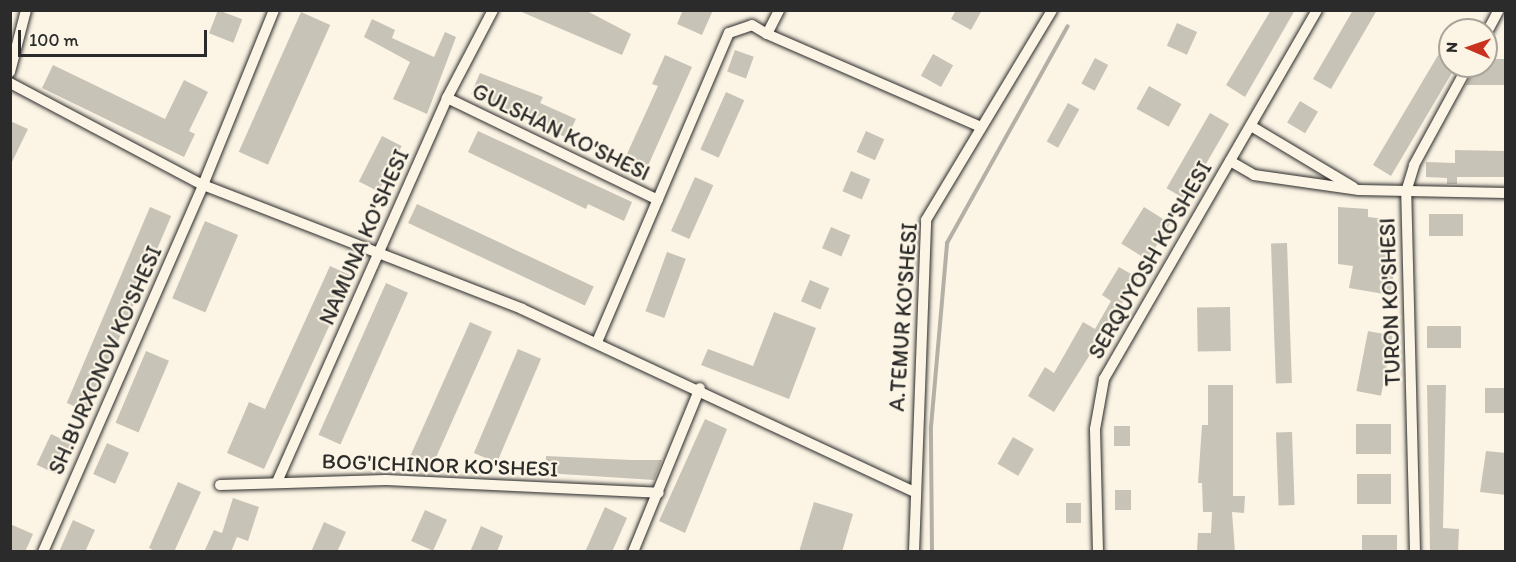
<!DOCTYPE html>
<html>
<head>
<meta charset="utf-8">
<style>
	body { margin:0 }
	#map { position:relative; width:1516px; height:562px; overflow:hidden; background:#fcf5e5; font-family:Itim,sans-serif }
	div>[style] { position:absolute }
	.stream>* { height:4px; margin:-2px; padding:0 2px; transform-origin:2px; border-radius:2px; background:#b4b0a5 }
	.building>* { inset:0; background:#c8c3b7; transform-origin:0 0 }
	.roads { filter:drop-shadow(0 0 2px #2b2b2b) drop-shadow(0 0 2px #2b2b2b) }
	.minor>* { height:10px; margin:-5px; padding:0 5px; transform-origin:5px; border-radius:5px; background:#fcf5e5 }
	span { translate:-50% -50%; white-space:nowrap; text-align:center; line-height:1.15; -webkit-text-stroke:4.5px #fcf5e5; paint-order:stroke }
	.street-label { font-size:22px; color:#2b2b2b }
	.frame { position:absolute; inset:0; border:12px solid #2b2b2b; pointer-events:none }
	.north { position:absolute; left:1438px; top:18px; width:60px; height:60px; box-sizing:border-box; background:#fcf5e5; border:2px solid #a8a49b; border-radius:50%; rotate:272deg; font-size:16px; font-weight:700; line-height:24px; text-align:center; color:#2b2b2b }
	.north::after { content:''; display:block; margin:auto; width:21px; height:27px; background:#c8321e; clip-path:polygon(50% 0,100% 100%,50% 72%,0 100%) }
	.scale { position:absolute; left:18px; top:30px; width:189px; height:27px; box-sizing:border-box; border:3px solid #2b2b2b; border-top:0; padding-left:8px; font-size:18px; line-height:21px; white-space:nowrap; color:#2b2b2b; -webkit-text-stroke:4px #fcf5e5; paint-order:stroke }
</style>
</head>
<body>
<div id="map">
	<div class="stream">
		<i style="left:932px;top:552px;width:125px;rotate:-90.5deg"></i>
		<i style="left:931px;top:427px;width:185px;rotate:-85deg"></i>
		<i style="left:947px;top:243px;width:248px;rotate:-60.9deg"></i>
	</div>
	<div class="building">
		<i style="left:218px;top:10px;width:26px;height:25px;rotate:21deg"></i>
		<i style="clip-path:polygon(517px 10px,585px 10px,631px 34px,622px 55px)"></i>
		<i style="clip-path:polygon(683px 10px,713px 10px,702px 35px,677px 24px)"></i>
		<i style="clip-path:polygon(956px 10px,982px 10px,971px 30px,951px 19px)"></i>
		<i style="clip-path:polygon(1271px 10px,1295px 10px,1245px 97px,1226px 85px)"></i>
		<i style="clip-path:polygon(1353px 10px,1377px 10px,1331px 89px,1313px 79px)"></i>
		<i style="left:301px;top:12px;width:32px;height:153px;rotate:24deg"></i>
		<i style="clip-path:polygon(372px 19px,395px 30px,392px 38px,434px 57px,445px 32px,456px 37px,427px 114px,393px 99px,410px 62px,364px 37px)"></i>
		<i style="left:1177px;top:23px;width:22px;height:25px;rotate:24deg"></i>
		<i style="clip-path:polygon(1450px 35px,1450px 66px,1456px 66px,1391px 176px,1373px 165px)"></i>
		<i style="left:735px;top:50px;width:20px;height:23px;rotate:20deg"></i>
		<i style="left:933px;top:54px;width:23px;height:25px;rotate:29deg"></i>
		<i style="clip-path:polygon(665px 55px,692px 67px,643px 177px,621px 167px,658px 86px,652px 84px)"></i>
		<i style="left:1095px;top:58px;width:15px;height:29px;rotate:28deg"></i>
		<i style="clip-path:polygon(1486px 59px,1506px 59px,1506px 85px,1466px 85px,1476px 66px,1486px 66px)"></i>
		<i style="clip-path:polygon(53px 65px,165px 119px,184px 80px,208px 92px,189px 131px,195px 134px,184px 157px,42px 88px)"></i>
		<i style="clip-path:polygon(480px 73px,543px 97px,540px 103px,576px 119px,567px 138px,471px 94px)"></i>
		<i style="left:1149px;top:86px;width:37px;height:26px;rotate:29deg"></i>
		<i style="left:726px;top:92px;width:20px;height:63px;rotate:24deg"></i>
		<i style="left:1300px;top:101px;width:21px;height:25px;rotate:31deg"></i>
		<i style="left:1068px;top:103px;width:13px;height:44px;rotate:29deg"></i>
		<i style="left:1210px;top:113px;width:22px;height:87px;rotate:30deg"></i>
		<i style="clip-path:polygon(10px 121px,28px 129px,10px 166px)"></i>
		<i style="clip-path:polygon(478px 131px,632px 202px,624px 221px,588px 204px,586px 209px,468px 152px)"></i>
		<i style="left:866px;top:131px;width:20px;height:23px;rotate:24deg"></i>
		<i style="left:382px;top:136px;width:22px;height:51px;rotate:27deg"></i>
		<i style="clip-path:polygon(1455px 150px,1506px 151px,1506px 177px,1457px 177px,1457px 184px,1447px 184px,1447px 178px,1426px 177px,1426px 162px,1455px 163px)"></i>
		<i style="left:851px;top:171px;width:21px;height:22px;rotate:23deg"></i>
		<i style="left:695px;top:177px;width:20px;height:59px;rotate:24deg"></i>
		<i style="left:417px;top:204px;width:195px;height:21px;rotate:25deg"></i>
		<i style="left:150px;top:207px;width:23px;height:213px;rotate:23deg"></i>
		<i style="left:1144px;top:207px;width:31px;height:43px;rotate:32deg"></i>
		<i style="clip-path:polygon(1338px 207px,1368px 209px,1368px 217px,1393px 220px,1390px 265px,1395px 266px,1390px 295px,1349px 288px,1353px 266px,1338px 264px)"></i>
		<i style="left:1429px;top:214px;width:34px;height:22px"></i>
		<i style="left:205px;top:221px;width:36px;height:84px;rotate:23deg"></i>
		<i style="left:831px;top:227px;width:21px;height:23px;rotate:23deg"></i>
		<i style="left:1287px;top:243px;width:140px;height:16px;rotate:88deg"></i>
		<i style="left:667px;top:252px;width:20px;height:63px;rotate:20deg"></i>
		<i style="clip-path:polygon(330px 266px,352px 276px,264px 469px,227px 453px,249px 402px,265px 409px)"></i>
		<i style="clip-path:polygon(1119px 267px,1138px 278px,1054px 412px,1028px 396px,1045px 367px,1054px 373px,1083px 322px,1095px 329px,1111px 301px,1102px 295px)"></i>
		<i style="left:810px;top:280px;width:21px;height:23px;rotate:23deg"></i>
		<i style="left:386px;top:283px;width:24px;height:166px;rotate:24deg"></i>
		<i style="left:1230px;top:307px;width:44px;height:33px;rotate:89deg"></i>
		<i style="clip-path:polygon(774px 312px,816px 328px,789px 399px,701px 365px,708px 349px,753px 366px)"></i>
		<i style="left:470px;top:322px;width:24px;height:149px;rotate:24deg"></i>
		<i style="left:1461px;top:326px;width:22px;height:34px;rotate:90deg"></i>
		<i style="left:1368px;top:331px;width:25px;height:61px;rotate:11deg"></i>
		<i style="left:518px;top:349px;width:25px;height:113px;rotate:23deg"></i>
		<i style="left:146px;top:351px;width:25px;height:78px;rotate:23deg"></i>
		<i style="clip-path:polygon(1208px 385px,1233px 385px,1233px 496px,1245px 496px,1244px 513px,1232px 512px,1235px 552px,1197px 552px,1198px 533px,1211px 533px,1212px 512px,1203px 512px,1202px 483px,1198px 483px,1202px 425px,1208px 425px)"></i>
		<i style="clip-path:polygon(1427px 385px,1446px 385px,1443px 528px,1459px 529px,1458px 552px,1430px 552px)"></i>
		<i style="left:1485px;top:388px;width:21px;height:25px"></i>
		<i style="clip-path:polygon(705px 419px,727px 429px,685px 533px,659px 521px)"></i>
		<i style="left:1356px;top:424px;width:35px;height:30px"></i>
		<i style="left:1114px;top:426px;width:16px;height:20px"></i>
		<i style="left:1292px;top:432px;width:73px;height:16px;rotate:88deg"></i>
		<i style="left:51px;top:434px;width:23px;height:34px;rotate:25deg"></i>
		<i style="left:1013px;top:437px;width:24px;height:31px;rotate:30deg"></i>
		<i style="left:107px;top:443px;width:24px;height:34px;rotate:24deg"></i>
		<i style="clip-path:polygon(1486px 451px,1506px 453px,1506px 495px,1480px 492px)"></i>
		<i style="clip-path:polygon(546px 456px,631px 460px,662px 460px,654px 480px,545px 473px)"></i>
		<i style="left:1357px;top:474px;width:34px;height:30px"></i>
		<i style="clip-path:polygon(178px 482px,201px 492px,174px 552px,157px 552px,149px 548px)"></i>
		<i style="left:1115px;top:490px;width:16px;height:20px"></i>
		<i style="clip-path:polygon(233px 498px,259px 507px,248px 541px,237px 537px,231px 552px,204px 552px,214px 530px,222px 533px)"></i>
		<i style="clip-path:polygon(814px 502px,853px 514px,842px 552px,799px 552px)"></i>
		<i style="left:1066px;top:503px;width:15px;height:20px"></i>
		<i style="clip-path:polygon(605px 507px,627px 518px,612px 552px,585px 552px)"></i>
		<i style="left:425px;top:510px;width:24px;height:34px;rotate:24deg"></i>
		<i style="clip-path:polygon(73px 520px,95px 530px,85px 552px,59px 552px)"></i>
		<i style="clip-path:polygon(324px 522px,346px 532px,337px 552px,311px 552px)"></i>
		<i style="clip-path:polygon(10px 524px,33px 534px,25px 552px,10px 552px)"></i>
		<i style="clip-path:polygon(481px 526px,503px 536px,497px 552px,470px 552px)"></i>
		<i style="left:1362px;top:535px;width:35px;height:17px"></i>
	</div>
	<div class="roads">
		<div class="minor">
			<i style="left:767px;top:34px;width:233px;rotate:23.5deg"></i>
			<i style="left:1486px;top:34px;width:27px;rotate:-62deg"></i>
			<i style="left:10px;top:72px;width:64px;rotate:-75.5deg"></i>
			<i style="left:10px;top:83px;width:218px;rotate:27.9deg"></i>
			<i style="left:203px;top:185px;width:342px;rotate:21.2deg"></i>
			<i style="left:522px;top:309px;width:431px;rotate:25deg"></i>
			<i style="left:447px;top:98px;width:234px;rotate:25.8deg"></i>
			<i style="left:1251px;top:126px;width:119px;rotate:30.9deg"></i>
			<i style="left:1230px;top:161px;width:28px;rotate:30deg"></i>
			<i style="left:1254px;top:175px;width:106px;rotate:8.1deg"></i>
			<i style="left:1359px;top:190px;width:147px;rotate:1.2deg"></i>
			<i style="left:597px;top:342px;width:336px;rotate:-66.9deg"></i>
			<i style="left:729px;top:33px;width:24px;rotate:-19deg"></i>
			<i style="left:752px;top:25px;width:17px;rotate:31deg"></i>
			<i style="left:767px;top:34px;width:27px;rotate:-63deg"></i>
			<i style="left:277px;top:482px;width:420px;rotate:-66.1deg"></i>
			<i style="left:447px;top:98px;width:99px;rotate:-62.4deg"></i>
			<i style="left:220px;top:485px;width:166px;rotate:-1.7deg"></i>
			<i style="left:386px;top:480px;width:273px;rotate:2.7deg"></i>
			<i style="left:43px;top:552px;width:400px;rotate:-66.4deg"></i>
			<i style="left:203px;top:185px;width:189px;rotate:-67.9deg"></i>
			<i style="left:633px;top:552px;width:177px;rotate:-67.8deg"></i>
			<i style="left:914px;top:552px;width:332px;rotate:-87.9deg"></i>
			<i style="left:926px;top:220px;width:245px;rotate:-59deg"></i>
			<i style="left:1098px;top:552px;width:123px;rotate:-91.4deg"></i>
			<i style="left:1095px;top:429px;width:51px;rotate:-79.8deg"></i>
			<i style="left:1104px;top:379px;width:426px;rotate:-60deg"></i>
			<i style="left:1415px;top:552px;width:360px;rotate:-91.4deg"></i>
			<i style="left:1406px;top:192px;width:28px;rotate:-73deg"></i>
			<i style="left:1414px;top:165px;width:113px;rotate:-61.4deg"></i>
		</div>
	</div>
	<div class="street-label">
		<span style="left:561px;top:132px;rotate:26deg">GULSHAN KO'SHESI</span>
		<span style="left:364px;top:237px;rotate:-66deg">NAMUNA KO'SHESI</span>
		<span style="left:1150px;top:260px;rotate:-60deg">SERQUYOSH KO'SHESI</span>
		<span style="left:1390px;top:302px;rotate:-92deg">TURON KO'SHESI</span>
		<span style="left:903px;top:317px;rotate:-86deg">A.TEMUR KO'SHESI</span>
		<span style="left:105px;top:360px;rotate:-66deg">SH.BURXONOV KO'SHESI</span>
		<span style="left:440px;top:465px;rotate:2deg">BOG'ICHINOR KO'SHESI</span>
	</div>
	<div class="frame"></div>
	<div class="north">N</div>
	<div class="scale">100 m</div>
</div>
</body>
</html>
